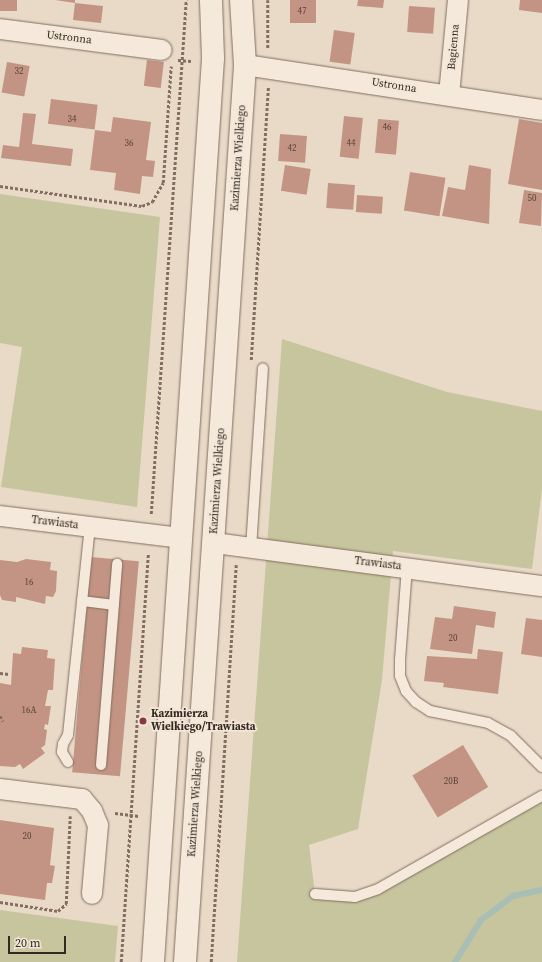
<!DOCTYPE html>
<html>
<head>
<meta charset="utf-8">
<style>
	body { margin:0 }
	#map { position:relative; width:542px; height:962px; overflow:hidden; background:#e9dac8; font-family:"Source Serif 4",serif }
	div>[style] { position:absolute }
	.green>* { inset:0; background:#c6c59d }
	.stream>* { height:6px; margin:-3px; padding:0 3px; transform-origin:3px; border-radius:3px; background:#a9beb4 }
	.building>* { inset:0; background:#c39483; transform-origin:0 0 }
	.path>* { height:2.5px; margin-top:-1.25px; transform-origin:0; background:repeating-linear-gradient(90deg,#836d5f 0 3px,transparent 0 5px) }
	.roads { filter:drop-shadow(0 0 1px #836d5f) drop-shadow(0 0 1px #836d5f) }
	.service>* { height:10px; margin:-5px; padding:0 5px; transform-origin:5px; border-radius:5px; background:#f5e9db }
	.minor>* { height:20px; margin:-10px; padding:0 10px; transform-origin:10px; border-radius:10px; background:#f5e9db }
	.secondary>* { height:22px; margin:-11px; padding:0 11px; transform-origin:11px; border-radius:11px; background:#f5e9db }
	.dots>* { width:11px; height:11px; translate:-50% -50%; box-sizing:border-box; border:2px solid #f2e6d7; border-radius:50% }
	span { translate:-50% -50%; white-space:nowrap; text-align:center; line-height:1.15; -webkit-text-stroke:3.5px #f2e6d7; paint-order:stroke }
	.number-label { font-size:9px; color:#58433a }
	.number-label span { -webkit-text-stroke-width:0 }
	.street-label { font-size:11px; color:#352821 }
	.poi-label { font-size:11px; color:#352821; font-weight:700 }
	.left { translate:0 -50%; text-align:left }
	.scale { position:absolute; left:8px; top:936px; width:58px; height:18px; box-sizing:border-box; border:2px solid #352821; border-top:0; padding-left:5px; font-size:12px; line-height:14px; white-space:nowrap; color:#352821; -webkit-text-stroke:3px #f2e6d7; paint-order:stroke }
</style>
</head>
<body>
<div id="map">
	<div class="green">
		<i style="clip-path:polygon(0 194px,160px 217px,137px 507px,1px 487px,22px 347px,0 343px)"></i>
		<i style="clip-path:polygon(282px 339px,447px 392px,542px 411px,542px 489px,532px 569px,393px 551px,382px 680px,358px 829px,309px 845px,315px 894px,355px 897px,542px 796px,542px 962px,237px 962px)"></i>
		<i style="clip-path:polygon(0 910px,118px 926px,115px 962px,0 962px)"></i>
	</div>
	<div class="stream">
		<i style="left:455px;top:962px;width:49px;rotate:-58.2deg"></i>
		<i style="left:481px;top:920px;width:40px;rotate:-37deg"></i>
		<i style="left:513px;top:896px;width:30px;rotate:-12deg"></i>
	</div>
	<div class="building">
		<i style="left:0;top:0;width:17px;height:11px"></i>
		<i style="clip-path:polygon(55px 0,75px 0,75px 3px,103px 6px,101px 23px,73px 20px,75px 3px)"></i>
		<i style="left:290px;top:0;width:26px;height:23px"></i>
		<i style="clip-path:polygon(358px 0,384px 0,383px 8px,357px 6px)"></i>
		<i style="clip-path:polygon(520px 0,542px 0,542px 13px,519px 10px)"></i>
		<i style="left:409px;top:6px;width:26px;height:26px;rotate:4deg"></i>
		<i style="left:334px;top:30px;width:21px;height:32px;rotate:8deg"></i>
		<i style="left:147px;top:60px;width:17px;height:26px;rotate:7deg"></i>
		<i style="left:7px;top:62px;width:23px;height:31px;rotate:10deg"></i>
		<i style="left:51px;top:99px;width:47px;height:25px;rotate:7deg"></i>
		<i style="clip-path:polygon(23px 113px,36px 114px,32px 144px,73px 149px,71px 166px,1px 158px,3px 145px,19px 147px)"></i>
		<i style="left:344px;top:116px;width:19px;height:41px;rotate:6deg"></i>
		<i style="clip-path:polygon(113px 117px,151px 122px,146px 160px,155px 161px,153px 177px,142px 176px,140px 194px,114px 190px,116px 173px,90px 170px,95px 130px,111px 132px)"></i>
		<i style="left:378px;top:119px;width:21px;height:34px;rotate:5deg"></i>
		<i style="clip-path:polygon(519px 119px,542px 123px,542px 190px,508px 184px)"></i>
		<i style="left:280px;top:134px;width:27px;height:27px;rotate:4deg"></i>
		<i style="left:285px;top:165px;width:26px;height:26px;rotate:9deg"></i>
		<i style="clip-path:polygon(469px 165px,491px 169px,489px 224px,442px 216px,448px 187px,465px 190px)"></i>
		<i style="left:410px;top:172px;width:36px;height:39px;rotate:9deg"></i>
		<i style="left:328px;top:183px;width:27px;height:25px;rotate:4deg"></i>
		<i style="clip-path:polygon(524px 190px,542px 193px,541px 226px,519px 223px)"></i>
		<i style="left:357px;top:195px;width:26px;height:17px;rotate:4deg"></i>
		<i style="left:91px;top:557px;width:48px;height:216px;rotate:5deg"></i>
		<i style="clip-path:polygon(26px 559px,51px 562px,50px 570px,57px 571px,56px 591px,53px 597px,46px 596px,45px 604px,16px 597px,16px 602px,2px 600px,0 595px,0 560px,17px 562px)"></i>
		<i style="clip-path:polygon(454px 606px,496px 612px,494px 628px,476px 625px,472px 654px,430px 649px,435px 617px,452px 619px)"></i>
		<i style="clip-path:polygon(526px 618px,542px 620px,542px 657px,521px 654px)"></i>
		<i style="clip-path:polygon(22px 647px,48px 650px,47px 658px,55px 659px,53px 690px,48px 690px,45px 706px,51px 706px,48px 725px,45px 724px,44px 729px,47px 730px,45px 745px,41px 748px,45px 753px,23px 769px,20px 764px,15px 767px,0 766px,0 683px,11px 685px,13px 653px,21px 654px)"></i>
		<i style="clip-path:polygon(478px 649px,503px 652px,498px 694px,443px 687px,444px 683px,424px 681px,427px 656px,477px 659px)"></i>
		<i style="left:463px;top:745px;width:49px;height:59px;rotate:59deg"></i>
		<i style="clip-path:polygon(0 820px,54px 828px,50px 865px,55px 866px,52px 883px,47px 883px,45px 900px,0 894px)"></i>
	</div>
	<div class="path">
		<i style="left:268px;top:0;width:49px;rotate:90deg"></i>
		<i style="left:178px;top:60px;width:13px;rotate:4deg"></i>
		<i style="left:0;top:186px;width:143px;rotate:8deg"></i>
		<i style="left:142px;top:206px;width:11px;rotate:-22deg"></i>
		<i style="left:152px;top:202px;width:22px;rotate:-60deg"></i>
		<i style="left:163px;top:183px;width:117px;rotate:-86.1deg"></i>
		<i style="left:251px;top:360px;width:273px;rotate:-86.4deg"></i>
		<i style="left:151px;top:514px;width:515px;rotate:-86.1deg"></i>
		<i style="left:0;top:673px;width:9px;rotate:6deg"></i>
		<i style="left:0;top:716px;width:6px;rotate:59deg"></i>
		<i style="left:115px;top:813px;width:24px;rotate:7deg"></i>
		<i style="left:0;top:902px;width:59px;rotate:8.8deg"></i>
		<i style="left:58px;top:911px;width:11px;rotate:-41deg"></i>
		<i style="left:66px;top:904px;width:88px;rotate:-87.4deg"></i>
		<i style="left:121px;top:962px;width:410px;rotate:-86.2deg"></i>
		<i style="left:211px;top:962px;width:398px;rotate:-86.4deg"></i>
	</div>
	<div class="roads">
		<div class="service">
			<i style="left:251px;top:548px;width:180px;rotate:-86.2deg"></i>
			<i style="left:407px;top:567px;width:93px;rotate:94.3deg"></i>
			<i style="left:400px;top:660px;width:16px;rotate:90deg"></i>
			<i style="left:400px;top:676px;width:16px;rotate:68deg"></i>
			<i style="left:406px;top:691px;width:15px;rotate:48deg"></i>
			<i style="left:416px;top:702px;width:17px;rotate:33deg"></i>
			<i style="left:430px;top:711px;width:59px;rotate:11.7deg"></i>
			<i style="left:488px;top:723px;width:26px;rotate:29deg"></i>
			<i style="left:511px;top:736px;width:44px;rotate:45deg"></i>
			<i style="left:82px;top:601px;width:32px;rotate:7deg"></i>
			<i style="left:68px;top:762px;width:12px;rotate:-121deg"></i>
			<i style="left:62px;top:752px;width:8px;rotate:-83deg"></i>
			<i style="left:63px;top:744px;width:10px;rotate:-61deg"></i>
			<i style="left:68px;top:735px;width:209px;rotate:-84deg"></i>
			<i style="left:101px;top:765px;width:202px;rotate:-85.4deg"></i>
			<i style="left:315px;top:894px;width:40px;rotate:4.3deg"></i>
			<i style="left:355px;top:897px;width:24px;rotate:-19deg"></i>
			<i style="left:378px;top:889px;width:189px;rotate:-29.6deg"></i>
		</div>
		<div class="minor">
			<i style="left:0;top:29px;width:163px;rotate:7.4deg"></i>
			<i style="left:245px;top:65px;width:300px;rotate:8.6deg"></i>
			<i style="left:449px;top:95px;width:95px;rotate:-84.6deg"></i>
			<i style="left:0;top:516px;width:182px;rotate:6.9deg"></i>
			<i style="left:214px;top:543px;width:331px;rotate:7.5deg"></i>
			<i style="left:0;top:789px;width:83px;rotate:7deg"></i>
			<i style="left:82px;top:799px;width:16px;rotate:50deg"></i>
			<i style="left:92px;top:811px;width:15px;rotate:67deg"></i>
			<i style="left:98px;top:825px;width:69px;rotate:95deg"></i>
		</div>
		<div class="secondary">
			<i style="left:153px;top:962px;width:906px;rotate:-86.2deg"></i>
			<i style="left:213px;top:58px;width:58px;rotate:-92deg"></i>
			<i style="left:185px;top:962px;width:899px;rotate:-86.17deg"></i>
			<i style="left:245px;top:65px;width:65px;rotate:-93.5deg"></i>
		</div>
	</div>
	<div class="dots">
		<i style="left:143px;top:721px;background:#8b3644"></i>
	</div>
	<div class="number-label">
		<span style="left:302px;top:11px">47</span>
		<span style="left:19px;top:71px">32</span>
		<span style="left:72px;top:119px">34</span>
		<span style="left:387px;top:127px">46</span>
		<span style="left:129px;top:143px">36</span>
		<span style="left:351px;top:143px">44</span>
		<span style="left:292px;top:148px">42</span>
		<span style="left:532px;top:198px">50</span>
		<span style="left:29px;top:582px">16</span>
		<span style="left:453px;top:638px">20</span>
		<span style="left:29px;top:710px">16A</span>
		<span style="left:451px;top:781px">20B</span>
		<span style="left:27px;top:836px">20</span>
	</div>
	<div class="street-label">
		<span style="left:69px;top:38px;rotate:7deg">Ustronna</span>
		<span style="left:454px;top:47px;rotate:-85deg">Bagienna</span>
		<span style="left:394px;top:86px;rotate:9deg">Ustronna</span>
		<span style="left:239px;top:158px;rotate:-86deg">Kazimierza Wielkiego</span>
		<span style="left:218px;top:481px;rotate:-86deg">Kazimierza Wielkiego</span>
		<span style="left:55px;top:523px;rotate:7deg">Trawiasta</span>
		<span style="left:378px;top:564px;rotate:7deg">Trawiasta</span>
		<span style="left:196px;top:804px;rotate:-86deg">Kazimierza Wielkiego</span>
	</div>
	<div class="poi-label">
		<span class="left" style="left:151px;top:721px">Kazimierza<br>Wielkiego/Trawiasta</span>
	</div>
	<div class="scale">20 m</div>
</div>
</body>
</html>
